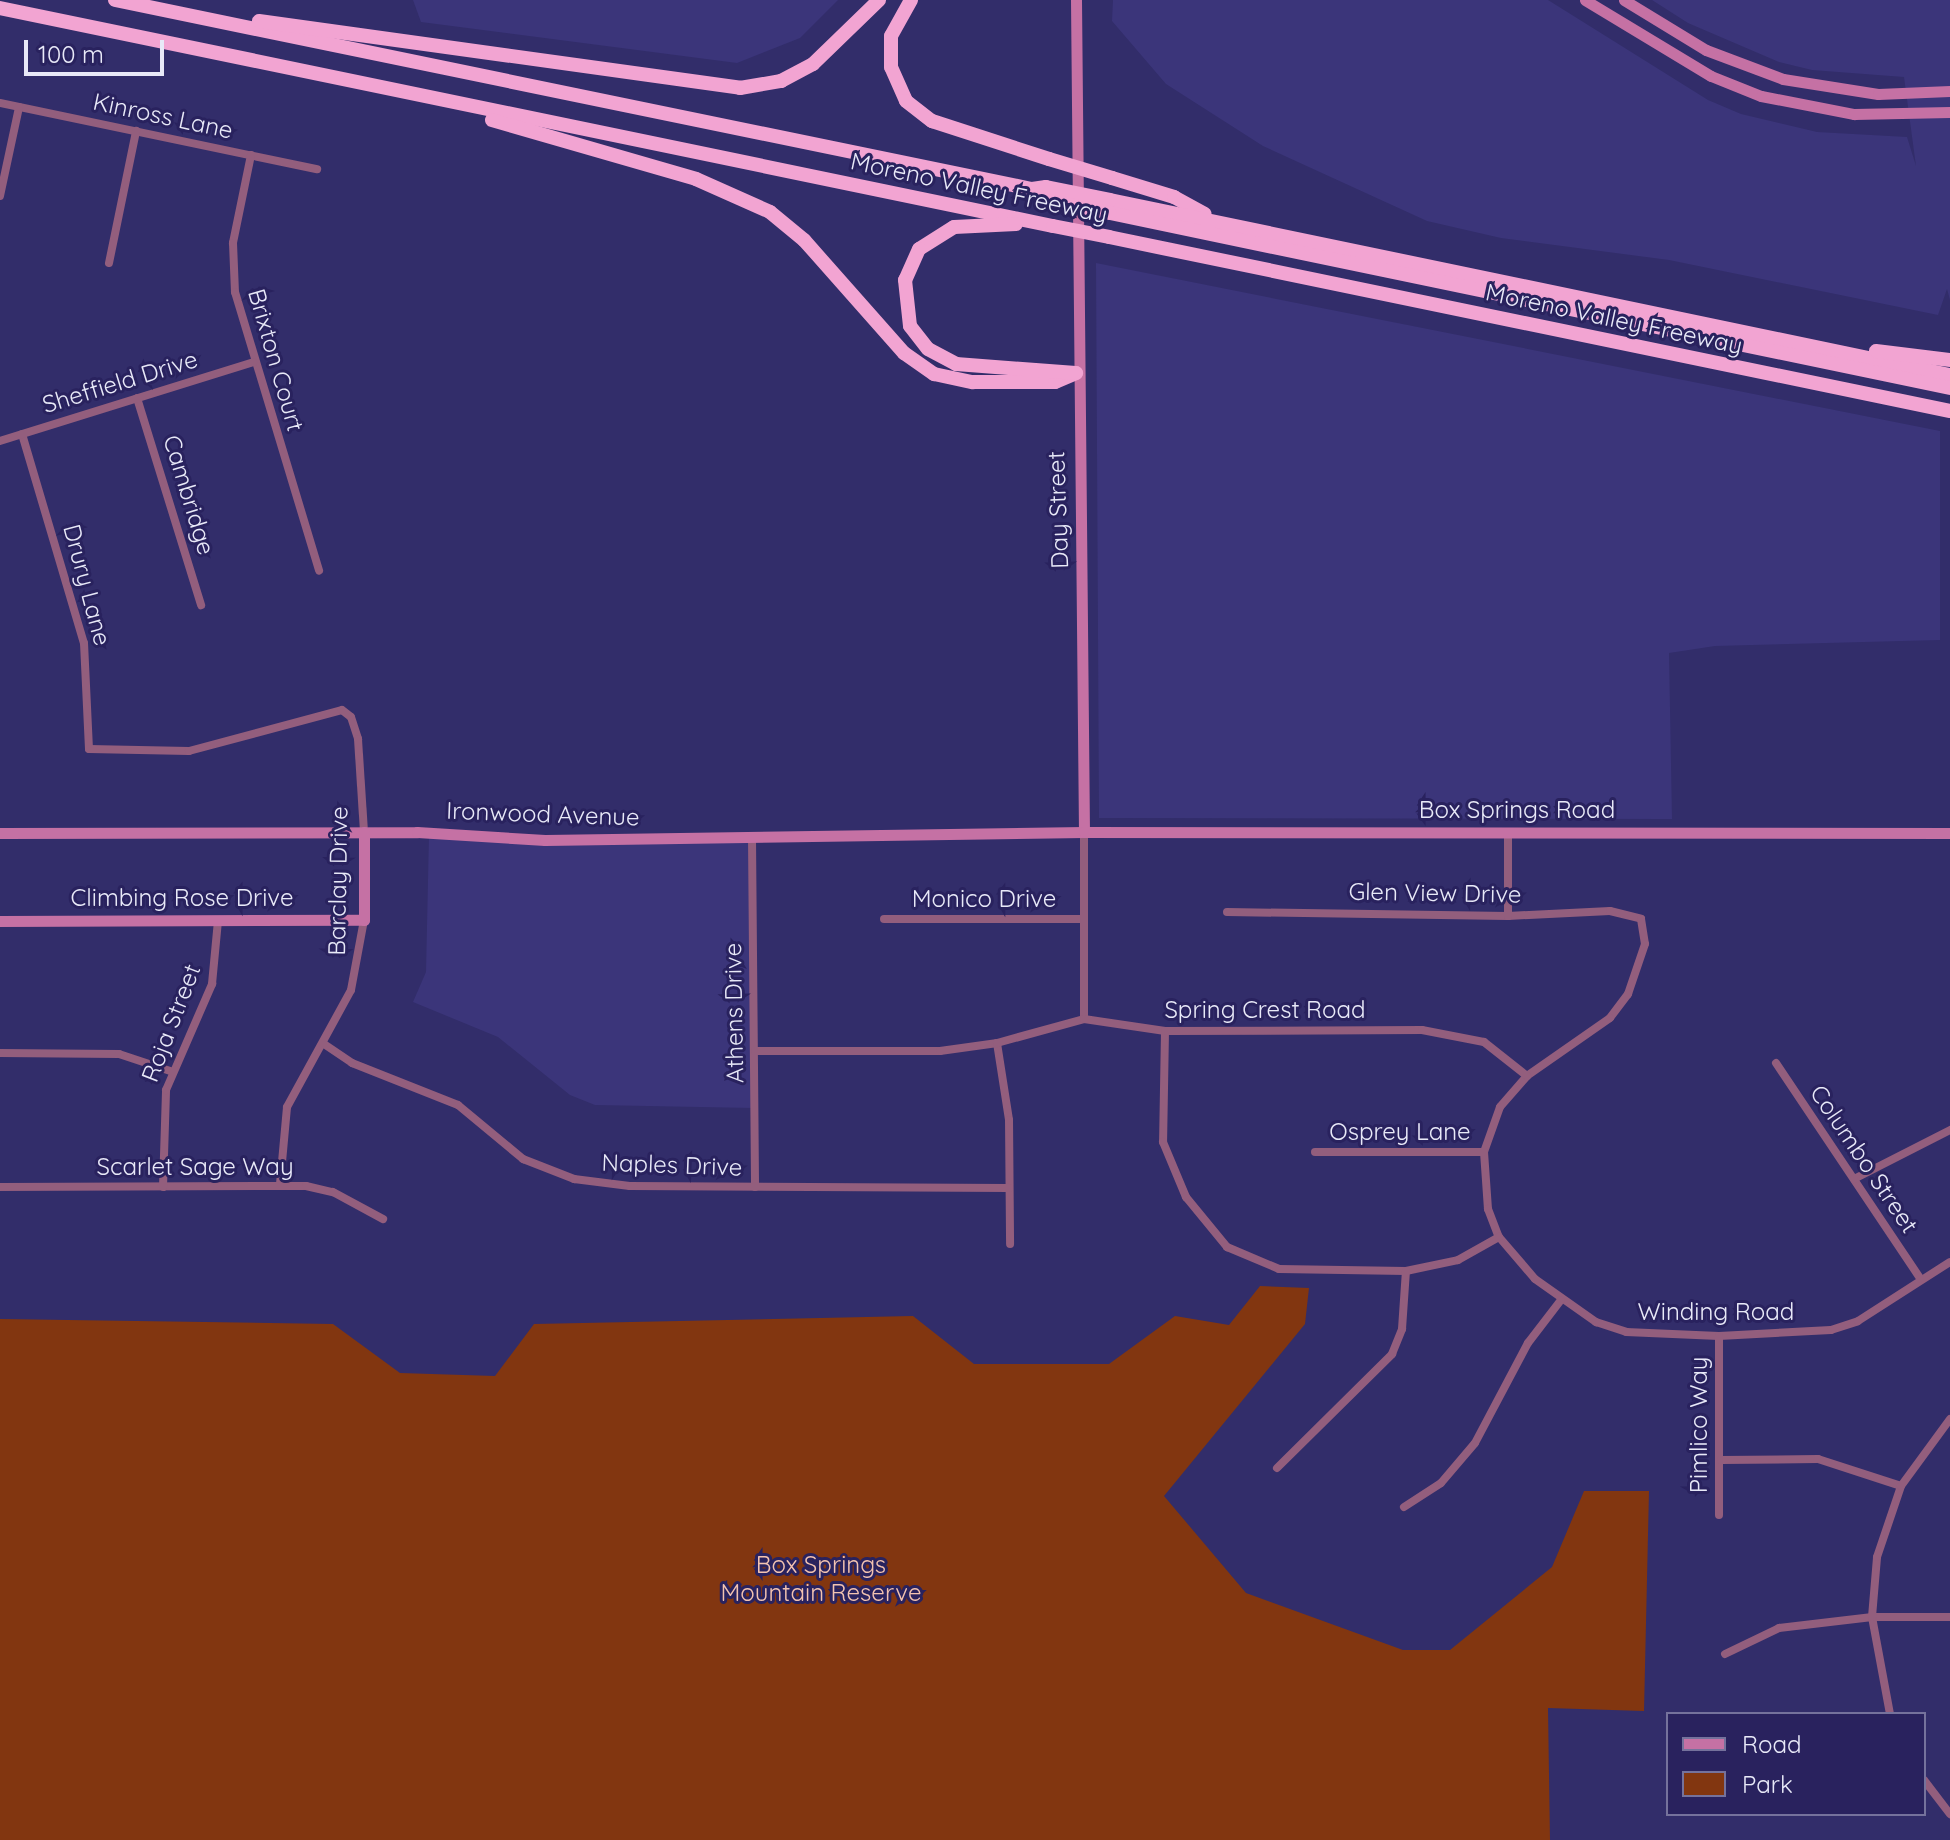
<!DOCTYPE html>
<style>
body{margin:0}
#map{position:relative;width:1950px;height:1840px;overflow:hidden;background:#322d6a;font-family:Quicksand,sans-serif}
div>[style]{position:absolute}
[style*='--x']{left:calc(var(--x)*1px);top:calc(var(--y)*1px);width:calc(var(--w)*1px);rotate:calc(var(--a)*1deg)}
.built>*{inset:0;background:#3b357a}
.green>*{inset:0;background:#823610}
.street>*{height:8px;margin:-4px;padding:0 4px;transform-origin:4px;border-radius:4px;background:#935e7d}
.secondary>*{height:11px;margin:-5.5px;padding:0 5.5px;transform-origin:5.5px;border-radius:5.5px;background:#c571a4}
.highway>*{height:14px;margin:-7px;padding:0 7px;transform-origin:7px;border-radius:7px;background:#f2a4d2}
.highway-bridge>*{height:14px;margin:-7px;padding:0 7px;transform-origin:7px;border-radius:7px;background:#f2a4d2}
span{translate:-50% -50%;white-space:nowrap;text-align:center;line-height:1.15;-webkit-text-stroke:6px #29225e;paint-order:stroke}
.street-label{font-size:24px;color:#e8e9f8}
.park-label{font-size:24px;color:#f3c3b0}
.legend{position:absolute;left:1666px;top:1712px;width:260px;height:104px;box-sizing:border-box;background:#29225e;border:2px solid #75729c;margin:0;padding:10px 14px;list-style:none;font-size:24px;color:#e8e9f8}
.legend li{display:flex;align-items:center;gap:16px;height:40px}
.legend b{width:40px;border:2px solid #75729c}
.scale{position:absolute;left:24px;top:40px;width:140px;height:36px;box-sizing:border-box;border:4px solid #e8e9f8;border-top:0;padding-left:10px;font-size:24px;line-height:28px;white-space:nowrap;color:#e8e9f8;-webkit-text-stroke:6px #29225e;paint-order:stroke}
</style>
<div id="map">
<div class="built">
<div style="clip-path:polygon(413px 0,838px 0,800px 38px,737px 63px,421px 22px)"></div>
<div style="clip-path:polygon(1113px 0,1548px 0,1708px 100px,1741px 114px,1817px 132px,1907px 137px,1916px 166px,1904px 77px,1812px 70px,1779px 62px,1688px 23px,1652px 0,1950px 0,1950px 300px,1947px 289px,1938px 315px,1669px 260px,1501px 238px,1427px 221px,1263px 146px,1166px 84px,1112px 21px)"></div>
<div style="clip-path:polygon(1096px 263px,1940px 431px,1940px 640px,1715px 646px,1669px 653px,1672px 819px,1099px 818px)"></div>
<div style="clip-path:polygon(429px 835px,750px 841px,753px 1108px,595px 1105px,570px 1095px,498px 1037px,413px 1002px,426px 972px)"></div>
</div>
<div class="green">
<div style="clip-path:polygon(1260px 1286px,1309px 1288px,1305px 1324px,1164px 1496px,1246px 1593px,1403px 1650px,1450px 1650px,1552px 1567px,1584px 1491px,1649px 1491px,1644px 1711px,1548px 1708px,1550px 1840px,0 1840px,0 1319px,333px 1324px,400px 1373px,495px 1376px,534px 1324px,913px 1316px,974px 1364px,1109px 1364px,1175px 1316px,1229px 1325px)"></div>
</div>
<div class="street">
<div style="--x:0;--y:103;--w:324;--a:11.8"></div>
<div style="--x:251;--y:155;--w:90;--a:101.6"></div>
<div style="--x:233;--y:243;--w:49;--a:87.7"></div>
<div style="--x:235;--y:292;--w:291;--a:73.2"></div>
<div style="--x:0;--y:196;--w:91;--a:-77.9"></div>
<div style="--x:109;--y:263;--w:135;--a:-78.4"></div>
<div style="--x:137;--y:398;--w:217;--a:72.8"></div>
<div style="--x:22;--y:434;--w:218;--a:73.5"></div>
<div style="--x:84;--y:643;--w:106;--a:87.3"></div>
<div style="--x:89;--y:749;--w:100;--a:1.1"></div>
<div style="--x:189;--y:751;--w:158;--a:-15"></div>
<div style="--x:342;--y:710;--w:11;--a:38"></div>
<div style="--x:351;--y:717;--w:23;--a:72"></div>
<div style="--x:358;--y:739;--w:93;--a:86.3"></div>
<div style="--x:0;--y:441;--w:265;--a:-17.3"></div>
<div style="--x:752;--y:838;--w:349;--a:89.5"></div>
<div style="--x:1227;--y:912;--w:281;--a:0.8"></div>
<div style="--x:1508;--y:916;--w:102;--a:-2.8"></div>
<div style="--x:1610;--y:911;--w:32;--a:14"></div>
<div style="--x:1641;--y:919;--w:25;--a:81"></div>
<div style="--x:1645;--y:944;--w:53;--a:108.8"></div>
<div style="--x:1628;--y:994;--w:30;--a:127"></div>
<div style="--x:1610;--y:1018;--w:101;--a:145.1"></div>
<div style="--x:1527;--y:1076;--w:41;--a:131.1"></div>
<div style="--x:1500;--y:1107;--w:48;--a:109.6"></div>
<div style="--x:1484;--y:1152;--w:57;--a:86"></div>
<div style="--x:1488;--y:1209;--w:30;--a:69"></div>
<div style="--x:1499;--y:1237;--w:55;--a:49.4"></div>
<div style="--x:1535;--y:1279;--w:75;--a:35.2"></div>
<div style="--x:1596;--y:1322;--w:32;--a:18"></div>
<div style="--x:1626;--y:1332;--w:93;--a:2.5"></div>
<div style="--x:1719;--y:1336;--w:112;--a:-3.1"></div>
<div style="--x:1831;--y:1330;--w:28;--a:-18"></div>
<div style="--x:1858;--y:1321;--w:109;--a:-32.7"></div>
<div style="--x:1508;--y:916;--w:84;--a:-90"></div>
<div style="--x:884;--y:919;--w:199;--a:0"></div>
<div style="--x:1084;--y:1019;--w:187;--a:-90"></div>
<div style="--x:1165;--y:1031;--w:111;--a:91"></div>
<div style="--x:1163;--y:1142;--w:60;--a:67.3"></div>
<div style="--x:1186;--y:1197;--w:65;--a:50.6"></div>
<div style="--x:1227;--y:1247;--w:56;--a:22.9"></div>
<div style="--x:1279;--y:1269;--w:127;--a:0.9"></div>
<div style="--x:1406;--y:1271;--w:53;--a:-11.9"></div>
<div style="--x:1458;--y:1260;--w:47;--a:-29.3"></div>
<div style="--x:997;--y:1043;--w:78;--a:81.1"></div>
<div style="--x:1009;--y:1120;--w:124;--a:89.5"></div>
<div style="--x:324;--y:1044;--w:34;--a:34"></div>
<div style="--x:352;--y:1063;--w:114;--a:21.6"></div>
<div style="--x:458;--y:1105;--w:85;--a:39.7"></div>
<div style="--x:523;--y:1159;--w:55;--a:21.4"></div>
<div style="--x:574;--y:1179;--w:56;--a:7.1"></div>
<div style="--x:630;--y:1186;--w:379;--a:0.3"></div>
<div style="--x:755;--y:1051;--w:185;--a:0"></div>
<div style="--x:940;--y:1051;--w:58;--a:-8"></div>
<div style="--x:997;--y:1043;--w:90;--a:-15.4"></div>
<div style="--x:1084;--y:1019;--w:82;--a:8.4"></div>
<div style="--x:1165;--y:1031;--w:257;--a:-0.2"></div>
<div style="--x:1422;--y:1030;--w:63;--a:11"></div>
<div style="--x:1484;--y:1042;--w:55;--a:38.3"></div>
<div style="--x:0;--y:1053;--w:119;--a:0.5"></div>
<div style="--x:119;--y:1054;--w:54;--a:18.4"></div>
<div style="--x:1776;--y:1063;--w:259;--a:56.2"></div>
<div style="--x:1315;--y:1152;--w:169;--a:0"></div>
<div style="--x:1854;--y:1179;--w:108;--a:-27"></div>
<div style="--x:280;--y:1184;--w:77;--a:-84.8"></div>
<div style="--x:287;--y:1107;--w:133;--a:-61.3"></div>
<div style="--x:351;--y:990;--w:71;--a:-79.5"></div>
<div style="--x:0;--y:1187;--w:306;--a:-0.2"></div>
<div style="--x:306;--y:1186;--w:28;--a:13"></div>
<div style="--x:333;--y:1192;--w:57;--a:28.4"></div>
<div style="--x:163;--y:1187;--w:97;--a:-88.2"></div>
<div style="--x:166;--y:1090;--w:116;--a:-66.5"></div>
<div style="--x:212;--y:984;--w:64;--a:-84.6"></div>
<div style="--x:1719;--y:1336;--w:179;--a:90"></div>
<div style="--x:1721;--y:1460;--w:97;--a:-0.6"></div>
<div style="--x:1818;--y:1459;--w:87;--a:18"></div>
<div style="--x:1277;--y:1468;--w:162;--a:-44.7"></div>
<div style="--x:1392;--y:1354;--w:27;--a:-68"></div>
<div style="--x:1402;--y:1329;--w:58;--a:-86.1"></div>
<div style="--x:1404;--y:1507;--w:44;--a:-33"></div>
<div style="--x:1441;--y:1483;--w:52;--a:-49.6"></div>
<div style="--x:1475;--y:1443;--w:113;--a:-62.1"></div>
<div style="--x:1528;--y:1343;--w:54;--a:-52.5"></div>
<div style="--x:1725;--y:1654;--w:60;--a:-25.7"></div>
<div style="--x:1779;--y:1628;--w:94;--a:-6.7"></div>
<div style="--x:1872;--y:1617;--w:78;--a:0"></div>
<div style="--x:1890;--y:1714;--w:99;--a:-100.5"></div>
<div style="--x:1872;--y:1617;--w:60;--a:-85.2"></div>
<div style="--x:1877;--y:1557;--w:75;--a:-71.3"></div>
<div style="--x:1901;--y:1486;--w:83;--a:-53.8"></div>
<div style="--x:1924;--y:1780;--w:43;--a:52.6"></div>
</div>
<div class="secondary">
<div style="--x:1076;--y:0;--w:832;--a:89.45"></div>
<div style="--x:1585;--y:0;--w:147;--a:31.1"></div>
<div style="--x:1711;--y:76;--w:54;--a:21.8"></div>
<div style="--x:1761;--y:96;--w:95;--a:11"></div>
<div style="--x:1854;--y:114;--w:96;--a:-1.2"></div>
<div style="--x:1624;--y:0;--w:96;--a:31.4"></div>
<div style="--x:1706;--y:50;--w:82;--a:20.6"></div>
<div style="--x:1783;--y:79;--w:96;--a:9"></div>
<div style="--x:1878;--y:94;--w:72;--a:-2.4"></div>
<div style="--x:0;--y:833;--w:417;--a:-0.1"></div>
<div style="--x:417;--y:832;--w:128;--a:3.6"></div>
<div style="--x:545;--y:840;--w:539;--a:-0.85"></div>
<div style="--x:1084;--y:832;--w:866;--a:0.07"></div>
<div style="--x:0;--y:921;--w:364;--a:-0.2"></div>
<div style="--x:364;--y:920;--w:88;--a:-90"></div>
</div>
<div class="highway">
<div style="--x:115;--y:0;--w:936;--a:11.65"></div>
<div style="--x:1032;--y:189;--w:14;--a:-8"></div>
<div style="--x:911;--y:0;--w:41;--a:119.1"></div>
<div style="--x:891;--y:36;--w:31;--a:90"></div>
<div style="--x:891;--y:67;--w:37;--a:66"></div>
<div style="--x:906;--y:101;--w:33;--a:38"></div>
<div style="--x:932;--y:121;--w:123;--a:18"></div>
<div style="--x:0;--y:8;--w:1075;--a:11.7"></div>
<div style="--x:259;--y:21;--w:486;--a:7.9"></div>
<div style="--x:740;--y:88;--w:42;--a:-9.7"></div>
<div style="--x:781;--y:81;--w:36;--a:-28"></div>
<div style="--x:813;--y:64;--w:92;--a:-44.1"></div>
<div style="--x:492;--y:120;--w:212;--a:16.1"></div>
<div style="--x:696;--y:179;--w:81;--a:24"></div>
<div style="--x:770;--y:212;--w:44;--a:39.5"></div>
<div style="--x:804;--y:240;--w:151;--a:48.5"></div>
<div style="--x:904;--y:353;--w:37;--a:35"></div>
<div style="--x:934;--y:374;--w:40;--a:12"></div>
<div style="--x:973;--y:382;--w:82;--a:0"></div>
<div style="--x:1055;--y:382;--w:23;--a:-23"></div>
<div style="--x:1112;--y:178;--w:65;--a:17"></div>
<div style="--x:1174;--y:197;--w:35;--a:29"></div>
<div style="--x:1110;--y:200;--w:858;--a:11.77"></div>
<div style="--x:1110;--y:213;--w:858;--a:11.77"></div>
<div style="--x:1016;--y:224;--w:62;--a:177.2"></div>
<div style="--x:954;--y:227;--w:41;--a:147.8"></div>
<div style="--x:919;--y:249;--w:34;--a:114"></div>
<div style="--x:905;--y:280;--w:46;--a:83.8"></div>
<div style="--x:910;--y:326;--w:29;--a:52"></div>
<div style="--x:928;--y:349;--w:32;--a:28"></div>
<div style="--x:956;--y:364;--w:120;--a:4.3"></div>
<div style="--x:1109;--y:237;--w:859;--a:11.69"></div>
<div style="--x:1876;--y:351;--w:75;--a:6.9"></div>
</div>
<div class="highway-bridge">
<div style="--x:1049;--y:159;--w:66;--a:16.8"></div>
<div style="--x:1046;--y:187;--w:65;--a:11.5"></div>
<div style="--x:1046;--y:200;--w:65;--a:11.5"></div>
<div style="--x:1053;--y:226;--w:57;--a:11.1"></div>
</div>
<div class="street-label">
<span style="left:163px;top:116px;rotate:12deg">Kinross Lane</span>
<span style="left:979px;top:188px;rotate:12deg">Moreno Valley Freeway</span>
<span style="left:1614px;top:319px;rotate:12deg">Moreno Valley Freeway</span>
<span style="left:276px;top:360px;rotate:74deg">Brixton Court</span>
<span style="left:120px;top:382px;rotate:-17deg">Sheffield Drive</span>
<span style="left:189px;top:495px;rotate:73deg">Cambridge</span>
<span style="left:1058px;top:510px;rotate:-92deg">Day Street</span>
<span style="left:87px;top:585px;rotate:75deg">Drury Lane</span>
<span style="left:1517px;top:810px">Box Springs Road</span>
<span style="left:543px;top:814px;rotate:2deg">Ironwood Avenue</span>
<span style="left:338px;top:881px;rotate:-89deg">Barclay Drive</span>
<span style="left:1435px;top:893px;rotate:1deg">Glen View Drive</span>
<span style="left:182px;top:898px">Climbing Rose Drive</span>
<span style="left:984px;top:899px">Monico Drive</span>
<span style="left:1265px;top:1010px">Spring Crest Road</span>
<span style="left:734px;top:1013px;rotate:-91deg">Athens Drive</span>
<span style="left:171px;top:1023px;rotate:-69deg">Roja Street</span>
<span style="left:1400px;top:1132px">Osprey Lane</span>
<span style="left:1864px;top:1159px;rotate:56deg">Columbo Street</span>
<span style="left:672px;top:1165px;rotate:2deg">Naples Drive</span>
<span style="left:195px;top:1167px">Scarlet Sage Way</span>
<span style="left:1716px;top:1312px">Winding Road</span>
<span style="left:1699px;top:1425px;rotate:-90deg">Pimlico Way</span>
</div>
<div class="park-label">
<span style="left:821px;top:1579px">Box Springs<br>Mountain Reserve</span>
</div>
<ul class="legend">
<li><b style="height:10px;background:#c571a4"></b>Road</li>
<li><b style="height:22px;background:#823610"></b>Park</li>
</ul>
<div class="scale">100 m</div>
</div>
